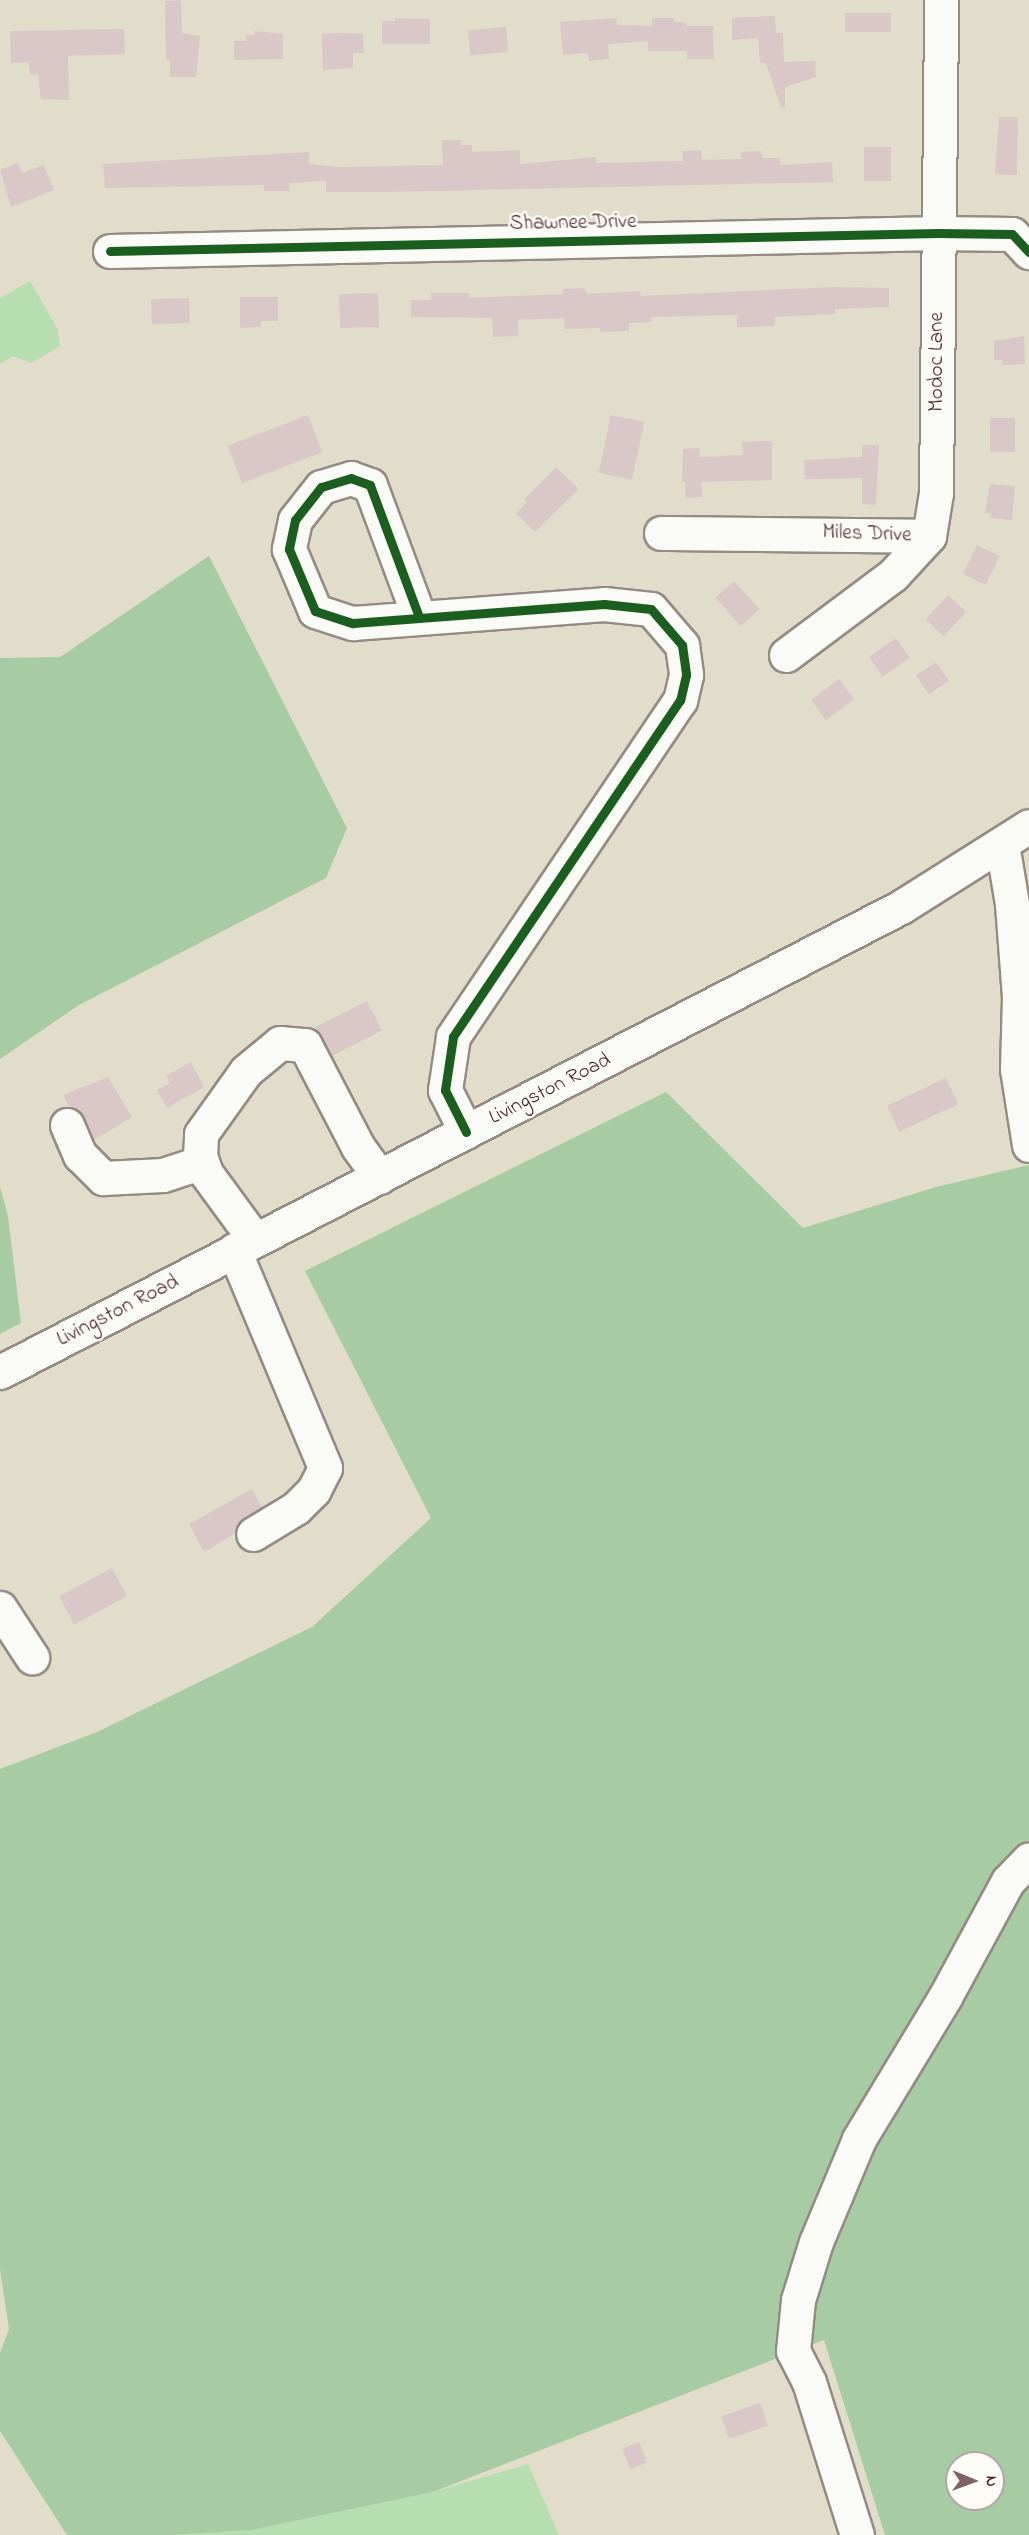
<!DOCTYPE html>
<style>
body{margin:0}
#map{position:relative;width:1029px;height:2535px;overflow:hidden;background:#e1ddca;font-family:"Indie Flower",sans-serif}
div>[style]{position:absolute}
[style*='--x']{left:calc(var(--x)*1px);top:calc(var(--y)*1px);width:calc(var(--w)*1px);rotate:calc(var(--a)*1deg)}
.green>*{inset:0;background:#b7deb0}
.forest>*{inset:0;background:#a7cca3}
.building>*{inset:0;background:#d9c8c7;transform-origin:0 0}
.roads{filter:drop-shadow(2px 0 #958b84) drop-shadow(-2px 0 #958b84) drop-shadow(0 2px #958b84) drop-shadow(0 -2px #958b84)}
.minor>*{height:33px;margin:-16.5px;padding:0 16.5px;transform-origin:16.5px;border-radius:16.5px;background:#fafaf7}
.major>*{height:33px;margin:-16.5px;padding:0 16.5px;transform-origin:16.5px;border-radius:16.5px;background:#fafaf7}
.cycleway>*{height:9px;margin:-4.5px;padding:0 4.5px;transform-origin:4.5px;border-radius:4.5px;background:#1b5e20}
span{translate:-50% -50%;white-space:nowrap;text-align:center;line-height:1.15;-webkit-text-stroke:5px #fdfcf7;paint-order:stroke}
.street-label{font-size:21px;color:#4a1f2b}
.north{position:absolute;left:945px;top:2451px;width:60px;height:60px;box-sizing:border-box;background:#fdfcf7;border:2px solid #b5a4a5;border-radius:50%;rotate:91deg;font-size:16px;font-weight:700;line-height:24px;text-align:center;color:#4a1f2b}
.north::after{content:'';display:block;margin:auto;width:21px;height:27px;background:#7f6263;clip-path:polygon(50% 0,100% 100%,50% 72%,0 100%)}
</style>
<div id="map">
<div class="green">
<div style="clip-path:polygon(30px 281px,57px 328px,60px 346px,31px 363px,13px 356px,0 364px,0 298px)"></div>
<div style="clip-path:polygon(528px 2464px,559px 2535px,171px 2535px,252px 2530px,433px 2492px)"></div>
</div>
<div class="forest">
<div style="clip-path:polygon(209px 556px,347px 828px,326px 878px,79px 1005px,0 1059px,0 658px,60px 657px)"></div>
<div style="clip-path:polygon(evenodd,666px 1092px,803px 1228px,936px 1187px,1029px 1165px,1029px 2535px,885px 2535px,824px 2340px,433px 2492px,252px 2530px,171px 2535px,67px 2535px,0 2431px,0 2353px,9px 2329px,0 2269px,0 1769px,97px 1732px,312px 1627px,431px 1518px,305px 1271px,666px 1092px,957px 2463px,993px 2463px,993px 2499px,957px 2499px,957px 2463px)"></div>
<div style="clip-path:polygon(0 1187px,8px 1216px,21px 1323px,0 1334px)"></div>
</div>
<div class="building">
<div style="clip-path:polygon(181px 0,182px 33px,200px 36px,196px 77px,170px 77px,170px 60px,166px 60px,165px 1px)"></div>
<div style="left:845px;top:13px;width:46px;height:19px"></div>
<div style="clip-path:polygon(775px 16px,776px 33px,783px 33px,784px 62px,815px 61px,816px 77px,785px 87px,785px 107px,781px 108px,766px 63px,760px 63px,758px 38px,732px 40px,732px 18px)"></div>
<div style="clip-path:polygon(395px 18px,430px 19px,430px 44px,382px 44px,382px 21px,395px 21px)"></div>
<div style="clip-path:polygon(616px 18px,617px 25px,652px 26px,652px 18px,674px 18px,674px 22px,685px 22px,687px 26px,713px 26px,714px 59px,687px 59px,687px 51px,648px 51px,648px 41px,608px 44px,609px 59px,589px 61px,588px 53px,563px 55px,560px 22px)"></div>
<div style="left:506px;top:27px;width:25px;height:38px;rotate:85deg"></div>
<div style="clip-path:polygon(124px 29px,125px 54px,68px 56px,69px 100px,41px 99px,38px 74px,30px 75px,29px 62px,11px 63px,10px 31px)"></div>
<div style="clip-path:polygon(254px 31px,283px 34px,283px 59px,234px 60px,234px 41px,246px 41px,246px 35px,254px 35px)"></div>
<div style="clip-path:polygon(338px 33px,363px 34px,364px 53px,353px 53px,353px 68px,323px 70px,322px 34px)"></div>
<div style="clip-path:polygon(999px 117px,1018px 117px,1017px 175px,995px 174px)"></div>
<div style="clip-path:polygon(442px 140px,461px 140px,461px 145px,472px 145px,472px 152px,520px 150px,520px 164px,596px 157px,597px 163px,683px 161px,682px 151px,701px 150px,702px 160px,741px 159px,741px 152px,761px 151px,762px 158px,780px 158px,780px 165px,832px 162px,833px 182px,387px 192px,326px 192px,326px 181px,289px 183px,290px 191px,264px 191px,264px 185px,105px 188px,103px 164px,309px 152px,309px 164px,341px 167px,443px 165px)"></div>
<div style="left:864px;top:147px;width:27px;height:34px"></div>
<div style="clip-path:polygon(18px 163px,22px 173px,44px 165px,54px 190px,11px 207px,0 170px)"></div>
<div style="clip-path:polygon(833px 287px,889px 288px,889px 307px,835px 309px,835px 314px,775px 317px,775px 326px,737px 327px,737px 315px,651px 317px,651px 322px,629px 323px,629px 331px,600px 332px,600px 328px,565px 329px,564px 318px,518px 320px,519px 336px,493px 337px,492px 318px,411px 317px,411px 300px,431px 300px,431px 293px,469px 293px,469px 298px,563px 294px,563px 289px,584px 288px,587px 294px,640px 291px,641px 296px)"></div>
<div style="left:378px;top:293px;width:34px;height:39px;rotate:88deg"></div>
<div style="clip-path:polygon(240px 297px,278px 297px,278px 321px,261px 321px,261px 327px,240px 328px)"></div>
<div style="left:189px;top:298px;width:25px;height:38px;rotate:88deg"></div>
<div style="clip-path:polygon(1024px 336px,1025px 364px,1003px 365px,1002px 360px,994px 360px,994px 341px)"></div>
<div style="left:308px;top:415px;width:40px;height:86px;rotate:69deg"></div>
<div style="left:611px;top:415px;width:34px;height:59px;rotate:12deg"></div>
<div style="left:990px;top:418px;width:25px;height:34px"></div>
<div style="clip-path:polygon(772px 441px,772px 480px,701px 482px,702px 497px,686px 498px,685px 482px,682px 482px,683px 449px,699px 448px,700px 457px,743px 455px,742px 442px)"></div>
<div style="clip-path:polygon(862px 445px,879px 445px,876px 505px,862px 504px,862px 478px,805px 479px,804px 460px,862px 457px)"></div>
<div style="clip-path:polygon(556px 467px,579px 489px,535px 532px,516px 513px,527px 502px,524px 499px)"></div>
<div style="clip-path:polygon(990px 484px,1015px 486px,1012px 520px,990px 518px,992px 514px,985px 513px)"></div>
<div style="left:977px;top:545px;width:25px;height:32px;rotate:26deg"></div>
<div style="left:734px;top:581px;width:38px;height:25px;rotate:48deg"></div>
<div style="left:948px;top:595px;width:25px;height:33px;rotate:43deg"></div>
<div style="left:896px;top:638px;width:24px;height:33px;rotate:55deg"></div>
<div style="left:936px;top:662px;width:23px;height:24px;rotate:56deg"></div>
<div style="left:839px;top:679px;width:25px;height:35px;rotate:53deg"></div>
<div style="left:367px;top:1001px;width:33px;height:58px;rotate:63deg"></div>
<div style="clip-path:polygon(191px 1062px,204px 1087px,167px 1108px,157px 1090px,170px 1083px,166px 1076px)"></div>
<div style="clip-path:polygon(108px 1077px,132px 1117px,94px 1140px,84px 1117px,69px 1106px,63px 1095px)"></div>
<div style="left:946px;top:1078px;width:29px;height:65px;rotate:65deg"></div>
<div style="clip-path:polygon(252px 1489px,262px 1507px,243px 1518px,234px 1534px,204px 1552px,189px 1524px)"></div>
<div style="left:112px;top:1568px;width:32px;height:60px;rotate:62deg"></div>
<div style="left:760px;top:2403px;width:24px;height:41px;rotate:71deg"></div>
<div style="left:639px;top:2442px;width:22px;height:18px;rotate:68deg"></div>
</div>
<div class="roads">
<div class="minor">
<div style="--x:110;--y:251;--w:828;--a:-1.25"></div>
<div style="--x:938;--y:233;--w:74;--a:0.8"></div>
<div style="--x:1012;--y:234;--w:25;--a:47"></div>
<div style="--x:661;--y:533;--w:268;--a:0.6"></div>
<div style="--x:419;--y:617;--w:141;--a:-110.4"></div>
<div style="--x:370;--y:485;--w:20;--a:-160"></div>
<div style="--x:351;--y:478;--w:31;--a:163"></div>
<div style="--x:321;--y:487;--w:42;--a:128.2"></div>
<div style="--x:295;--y:520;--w:30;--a:102"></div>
<div style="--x:289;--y:549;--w:67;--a:67.2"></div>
<div style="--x:315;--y:611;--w:40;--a:18"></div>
<div style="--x:353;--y:623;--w:252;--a:-4.3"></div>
<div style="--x:604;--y:604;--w:47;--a:6.1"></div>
<div style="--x:651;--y:609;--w:48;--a:49.3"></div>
<div style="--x:682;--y:645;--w:30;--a:82"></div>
<div style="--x:686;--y:675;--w:26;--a:103"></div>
<div style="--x:680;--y:700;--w:406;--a:124"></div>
<div style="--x:453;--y:1037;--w:54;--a:98.6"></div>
<div style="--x:445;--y:1090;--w:47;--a:63.4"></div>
<div style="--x:786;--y:655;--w:134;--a:-36.8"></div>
<div style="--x:893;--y:575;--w:53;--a:-47.3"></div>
<div style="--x:929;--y:536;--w:44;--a:-80.8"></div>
<div style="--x:936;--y:493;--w:493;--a:-89.4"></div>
<div style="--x:1002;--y:844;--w:61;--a:80.5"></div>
<div style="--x:1012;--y:904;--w:93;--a:85.7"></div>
<div style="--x:1019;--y:997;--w:72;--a:91.6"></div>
<div style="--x:1017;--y:1069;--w:77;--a:81"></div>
<div style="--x:67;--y:1125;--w:33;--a:67"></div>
<div style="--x:80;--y:1155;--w:33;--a:45"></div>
<div style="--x:103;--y:1178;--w:60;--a:-2.9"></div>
<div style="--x:163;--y:1175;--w:41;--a:-18.4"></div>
<div style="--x:255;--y:1240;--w:83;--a:-126.2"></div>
<div style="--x:206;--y:1173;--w:18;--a:-109"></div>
<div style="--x:200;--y:1156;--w:22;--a:-87"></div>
<div style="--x:201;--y:1134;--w:77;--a:-54.5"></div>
<div style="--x:246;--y:1071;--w:44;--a:-39.5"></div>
<div style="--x:280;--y:1043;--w:25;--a:5"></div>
<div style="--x:305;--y:1045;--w:115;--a:62.5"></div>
<div style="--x:358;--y:1147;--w:37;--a:54"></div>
<div style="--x:234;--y:1250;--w:236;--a:67.3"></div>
<div style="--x:325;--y:1468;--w:25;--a:117"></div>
<div style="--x:314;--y:1490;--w:25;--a:135"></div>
<div style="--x:296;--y:1508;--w:50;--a:148.8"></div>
<div style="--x:0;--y:1608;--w:59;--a:56.9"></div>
<div style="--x:857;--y:2535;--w:160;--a:-107.4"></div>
<div style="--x:809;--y:2382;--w:35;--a:-117"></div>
<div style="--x:793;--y:2351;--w:51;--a:-84.4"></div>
<div style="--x:798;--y:2300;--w:61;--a:-72.8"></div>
<div style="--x:816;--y:2242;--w:112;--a:-67.3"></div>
<div style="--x:859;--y:2139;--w:166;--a:-58.8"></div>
<div style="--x:945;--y:1997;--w:132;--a:-61.5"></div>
<div style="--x:1008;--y:1881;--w:30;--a:-46"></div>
</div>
<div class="major">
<div style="--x:0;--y:1372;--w:1014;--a:-27.3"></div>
<div style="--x:901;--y:907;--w:151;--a:-32.3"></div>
</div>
</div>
<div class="cycleway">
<div style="--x:110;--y:251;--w:828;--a:-1.25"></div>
<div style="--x:938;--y:233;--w:74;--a:0.8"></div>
<div style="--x:1012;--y:234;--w:25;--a:47"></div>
<div style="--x:419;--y:617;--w:141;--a:-110.4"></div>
<div style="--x:370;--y:485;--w:20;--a:-160"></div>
<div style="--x:351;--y:478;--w:31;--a:163"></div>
<div style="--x:321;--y:487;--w:42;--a:128.2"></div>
<div style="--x:295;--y:520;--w:30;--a:102"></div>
<div style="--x:289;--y:549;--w:67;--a:67.2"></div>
<div style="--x:315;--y:611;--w:40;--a:18"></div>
<div style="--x:353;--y:623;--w:252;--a:-4.3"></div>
<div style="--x:604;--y:604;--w:47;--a:6.1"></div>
<div style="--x:651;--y:609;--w:48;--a:49.3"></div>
<div style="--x:682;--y:645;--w:30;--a:82"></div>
<div style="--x:686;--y:675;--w:26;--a:103"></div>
<div style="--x:680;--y:700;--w:406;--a:124"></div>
<div style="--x:453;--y:1037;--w:54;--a:98.6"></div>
<div style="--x:445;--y:1090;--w:47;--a:63.4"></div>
</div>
<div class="street-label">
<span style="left:573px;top:223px;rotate:-1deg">Shawnee Drive</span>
<span style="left:937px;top:362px;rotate:-90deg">Modoc Lane</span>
<span style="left:867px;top:534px;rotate:2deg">Miles Drive</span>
<span style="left:550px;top:1089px;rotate:-27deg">Livingston Road</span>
<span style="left:118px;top:1311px;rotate:-27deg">Livingston Road</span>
</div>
<div class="north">N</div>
</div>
